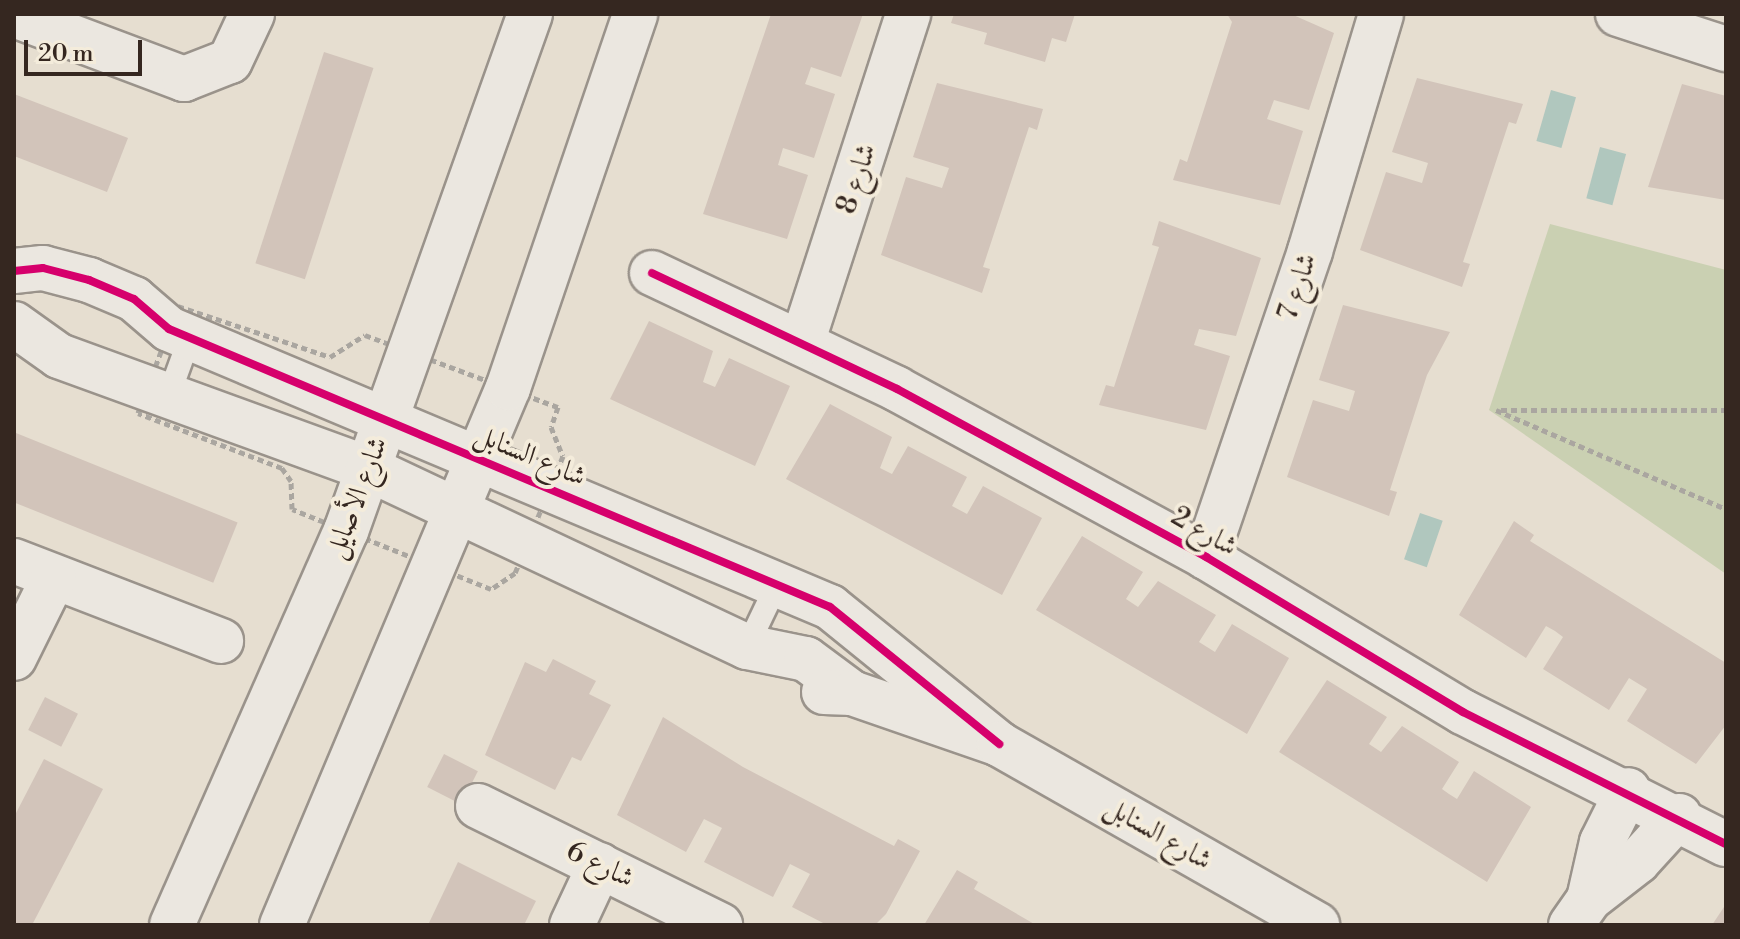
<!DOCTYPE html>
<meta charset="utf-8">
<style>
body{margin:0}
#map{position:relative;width:1740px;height:939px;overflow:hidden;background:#e6ded0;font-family:"Libre Bodoni",Amiri,serif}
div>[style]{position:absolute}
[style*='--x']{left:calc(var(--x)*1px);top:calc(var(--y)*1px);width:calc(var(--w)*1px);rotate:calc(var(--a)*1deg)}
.green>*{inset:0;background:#cad0b2}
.water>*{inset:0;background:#b0c7be;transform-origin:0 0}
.building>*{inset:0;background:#d2c4ba;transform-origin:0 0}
.path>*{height:5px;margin-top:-2.5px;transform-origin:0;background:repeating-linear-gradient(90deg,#aaa6a0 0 6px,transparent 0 10px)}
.roads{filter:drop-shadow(2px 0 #9a938b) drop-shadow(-2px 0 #9a938b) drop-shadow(0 2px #9a938b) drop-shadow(0 -2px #9a938b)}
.lane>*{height:22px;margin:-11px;padding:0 11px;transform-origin:11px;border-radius:11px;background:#ebe7e0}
.street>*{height:44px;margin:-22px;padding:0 22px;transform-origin:22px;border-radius:22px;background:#ebe7e0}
.secondary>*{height:44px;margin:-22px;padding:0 22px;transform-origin:22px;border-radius:22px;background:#ebe7e0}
.cycleway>*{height:8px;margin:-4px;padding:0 4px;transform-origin:4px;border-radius:4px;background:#d6006c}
span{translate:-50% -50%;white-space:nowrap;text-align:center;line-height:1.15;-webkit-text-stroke:8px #f4ecdb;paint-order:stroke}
.street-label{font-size:28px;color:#352720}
.frame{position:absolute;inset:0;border:16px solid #352720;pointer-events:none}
.scale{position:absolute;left:24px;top:40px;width:118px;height:36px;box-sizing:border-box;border:4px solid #352720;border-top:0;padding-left:10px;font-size:24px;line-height:28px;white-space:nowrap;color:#352720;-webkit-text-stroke:6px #f4ecdb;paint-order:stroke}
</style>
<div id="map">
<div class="green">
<div style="clip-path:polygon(1550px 224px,1726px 270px,1726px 574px,1489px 410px)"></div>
</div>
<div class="water">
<div style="left:1551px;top:90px;width:26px;height:53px;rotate:16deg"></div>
<div style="left:1600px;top:147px;width:27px;height:53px;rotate:15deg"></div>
<div style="left:1420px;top:513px;width:24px;height:49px;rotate:19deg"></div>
</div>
<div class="building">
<div style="clip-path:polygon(771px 14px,863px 14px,841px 77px,811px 67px,808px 76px,805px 84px,835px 94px,814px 158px,783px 148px,778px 165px,808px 175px,787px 239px,703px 214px)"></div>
<div style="clip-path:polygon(954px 14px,1075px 14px,1066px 42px,1052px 38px,1045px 62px,984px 44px,987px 33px,951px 23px)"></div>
<div style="clip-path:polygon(1227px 14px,1291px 14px,1334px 33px,1309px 110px,1274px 100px,1267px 119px,1303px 131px,1280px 205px,1173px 180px,1180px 159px,1187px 162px,1232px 22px)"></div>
<div style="left:324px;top:52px;width:52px;height:222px;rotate:18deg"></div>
<div style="clip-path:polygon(1417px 78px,1523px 104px,1516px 124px,1509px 122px,1463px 262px,1470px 264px,1462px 287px,1360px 250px,1386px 172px,1422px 183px,1428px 163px,1392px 152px)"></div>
<div style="clip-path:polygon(937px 83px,1043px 109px,1037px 130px,1029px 127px,983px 267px,990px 269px,982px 293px,881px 255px,906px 177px,942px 188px,949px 168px,913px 157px)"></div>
<div style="clip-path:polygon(1682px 84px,1726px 96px,1726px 200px,1648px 187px)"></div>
<div style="clip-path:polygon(14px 94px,128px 138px,107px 192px,14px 156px)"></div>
<div style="clip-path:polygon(1159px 221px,1261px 258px,1236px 336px,1199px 329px,1194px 345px,1230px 356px,1206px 430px,1099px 405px,1106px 385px,1114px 387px,1159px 247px,1152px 245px)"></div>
<div style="clip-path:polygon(1343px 305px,1450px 332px,1427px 375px,1390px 490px,1397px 492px,1389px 516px,1287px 477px,1313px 400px,1349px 411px,1355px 391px,1319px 380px)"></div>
<div style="clip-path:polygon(649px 321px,713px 351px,703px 382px,715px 387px,729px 358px,790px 386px,755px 466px,610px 399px)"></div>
<div style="clip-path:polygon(830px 404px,892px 437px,880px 468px,892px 474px,908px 446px,967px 477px,952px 506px,967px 514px,983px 486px,1042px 518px,1002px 595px,786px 479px)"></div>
<div style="left:16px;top:433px;width:239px;height:65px;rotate:22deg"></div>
<div style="clip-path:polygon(1514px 521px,1534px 535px,1530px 541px,1726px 663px,1726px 725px,1696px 764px,1627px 721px,1647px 689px,1629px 678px,1609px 710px,1543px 669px,1563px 637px,1555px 631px,1546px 626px,1526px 658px,1459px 615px)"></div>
<div style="clip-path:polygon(1082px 536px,1143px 572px,1126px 599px,1138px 607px,1158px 581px,1216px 615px,1199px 642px,1215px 652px,1232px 624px,1289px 658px,1247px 734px,1036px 610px)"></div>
<div style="clip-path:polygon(553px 659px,596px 681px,589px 694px,611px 705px,581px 761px,572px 757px,555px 790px,485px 755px,525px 662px,546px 672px)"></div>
<div style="clip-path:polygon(1327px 680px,1387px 717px,1369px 744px,1381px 752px,1402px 726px,1459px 762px,1442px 789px,1449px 794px,1457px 799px,1474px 771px,1531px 807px,1487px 882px,1279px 752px)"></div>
<div style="left:45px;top:697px;width:37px;height:37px;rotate:27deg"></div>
<div style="clip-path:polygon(663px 717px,743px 767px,894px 846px,898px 839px,920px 851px,886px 914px,875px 925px,827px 925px,792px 907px,810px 874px,790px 864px,773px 897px,704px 862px,722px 828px,704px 819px,686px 852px,617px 815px)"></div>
<div style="left:444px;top:754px;width:38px;height:37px;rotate:27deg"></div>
<div style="clip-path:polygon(44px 759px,103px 789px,32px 925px,14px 925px,14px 817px)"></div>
<div style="clip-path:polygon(458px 862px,536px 901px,524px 925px,428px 925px)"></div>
<div style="clip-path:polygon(957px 870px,978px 882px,974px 889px,1036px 925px,924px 925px)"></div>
<div style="clip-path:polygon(1726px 904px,1726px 925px,1712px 925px)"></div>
</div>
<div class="path">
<div style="--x:178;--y:306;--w:160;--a:18.5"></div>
<div style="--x:330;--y:357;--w:41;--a:-32.2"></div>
<div style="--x:365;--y:335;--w:206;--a:20.5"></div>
<div style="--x:558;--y:407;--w:21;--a:109"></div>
<div style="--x:551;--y:427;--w:31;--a:68"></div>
<div style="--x:563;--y:456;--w:126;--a:112.3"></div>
<div style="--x:515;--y:573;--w:29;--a:146"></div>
<div style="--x:491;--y:589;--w:214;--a:-158.1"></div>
<div style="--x:292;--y:509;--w:28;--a:-92"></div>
<div style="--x:291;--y:481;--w:16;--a:-125"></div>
<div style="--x:282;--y:468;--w:154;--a:-159.1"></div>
<div style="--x:138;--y:413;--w:114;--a:-69.5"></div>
<div style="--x:1496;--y:410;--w:250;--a:23.3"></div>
<div style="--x:1501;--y:410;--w:225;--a:0"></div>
</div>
<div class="roads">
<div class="lane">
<div style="--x:169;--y:395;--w:62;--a:-70.1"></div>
<div style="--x:747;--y:647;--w:70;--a:-64.5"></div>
</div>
<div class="street">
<div style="--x:1618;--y:14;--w:114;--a:18"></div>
<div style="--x:14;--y:15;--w:182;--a:20.6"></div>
<div style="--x:184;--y:79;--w:49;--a:-21.4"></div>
<div style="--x:230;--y:61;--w:52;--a:-64.9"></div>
<div style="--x:14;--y:271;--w:29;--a:-6"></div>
<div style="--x:43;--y:268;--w:48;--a:14.6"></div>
<div style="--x:89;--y:280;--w:49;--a:22.9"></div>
<div style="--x:134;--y:299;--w:46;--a:40.6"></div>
<div style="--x:169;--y:329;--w:717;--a:22.81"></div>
<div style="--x:830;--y:607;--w:218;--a:39"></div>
<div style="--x:652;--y:273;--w:271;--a:25.3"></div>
<div style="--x:897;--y:389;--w:352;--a:28.5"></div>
<div style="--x:1206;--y:557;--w:300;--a:31.1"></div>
<div style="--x:1463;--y:712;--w:294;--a:26.7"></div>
<div style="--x:14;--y:324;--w:55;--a:35.4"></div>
<div style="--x:59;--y:356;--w:330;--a:20"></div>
<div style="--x:369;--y:469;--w:418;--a:25.2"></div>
<div style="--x:747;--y:647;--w:60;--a:11.5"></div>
<div style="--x:806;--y:659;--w:57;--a:36.5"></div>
<div style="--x:802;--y:343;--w:346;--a:-72.1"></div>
<div style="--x:1206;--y:557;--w:323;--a:-71.2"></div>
<div style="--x:1310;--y:251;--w:247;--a:-73.3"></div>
<div style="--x:14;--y:561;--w:222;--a:21.1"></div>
<div style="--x:14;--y:658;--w:90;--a:-63.7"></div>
<div style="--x:824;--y:692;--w:28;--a:2"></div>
<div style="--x:852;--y:693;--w:156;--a:19.1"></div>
<div style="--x:999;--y:744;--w:366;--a:29.6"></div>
<div style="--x:478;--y:806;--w:270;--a:26.2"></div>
<div style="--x:1589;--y:899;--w:58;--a:-77.2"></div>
<div style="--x:1602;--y:842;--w:58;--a:-63.4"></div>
<div style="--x:572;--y:925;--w:66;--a:-65"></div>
<div style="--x:1571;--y:925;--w:32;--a:-55"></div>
<div style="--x:1589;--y:899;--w:62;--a:-37.8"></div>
<div style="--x:1638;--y:861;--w:61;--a:-47.7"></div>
</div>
<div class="secondary">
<div style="--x:172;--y:925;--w:431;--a:-66.2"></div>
<div style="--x:346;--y:531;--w:549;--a:-70.41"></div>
<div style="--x:282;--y:925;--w:583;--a:-67.18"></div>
<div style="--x:508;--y:388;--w:395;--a:-71.2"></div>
</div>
</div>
<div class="cycleway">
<div style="--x:14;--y:271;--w:29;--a:-6"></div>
<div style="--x:43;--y:268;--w:48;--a:14.6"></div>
<div style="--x:89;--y:280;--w:49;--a:22.9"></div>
<div style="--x:134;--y:299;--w:46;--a:40.6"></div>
<div style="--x:169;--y:329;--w:717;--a:22.81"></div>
<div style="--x:830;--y:607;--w:218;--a:39"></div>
<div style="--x:652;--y:273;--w:271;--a:25.3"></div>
<div style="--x:897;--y:389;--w:352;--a:28.5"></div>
<div style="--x:1206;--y:557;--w:300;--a:31.1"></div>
<div style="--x:1463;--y:712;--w:294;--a:26.7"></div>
</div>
<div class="street-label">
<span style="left:857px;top:179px;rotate:-72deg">شارع 8</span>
<span style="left:1298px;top:287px;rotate:-72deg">شارع 7</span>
<span style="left:530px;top:456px;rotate:23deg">شارع السنابل</span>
<span style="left:357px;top:498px;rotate:-69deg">شارع الأصايل</span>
<span style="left:1204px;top:532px;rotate:30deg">شارع 2</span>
<span style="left:1158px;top:834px;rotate:30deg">شارع السنابل</span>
<span style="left:600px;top:865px;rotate:26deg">شارع 6</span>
</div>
<div class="frame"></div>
<div class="scale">20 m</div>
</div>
